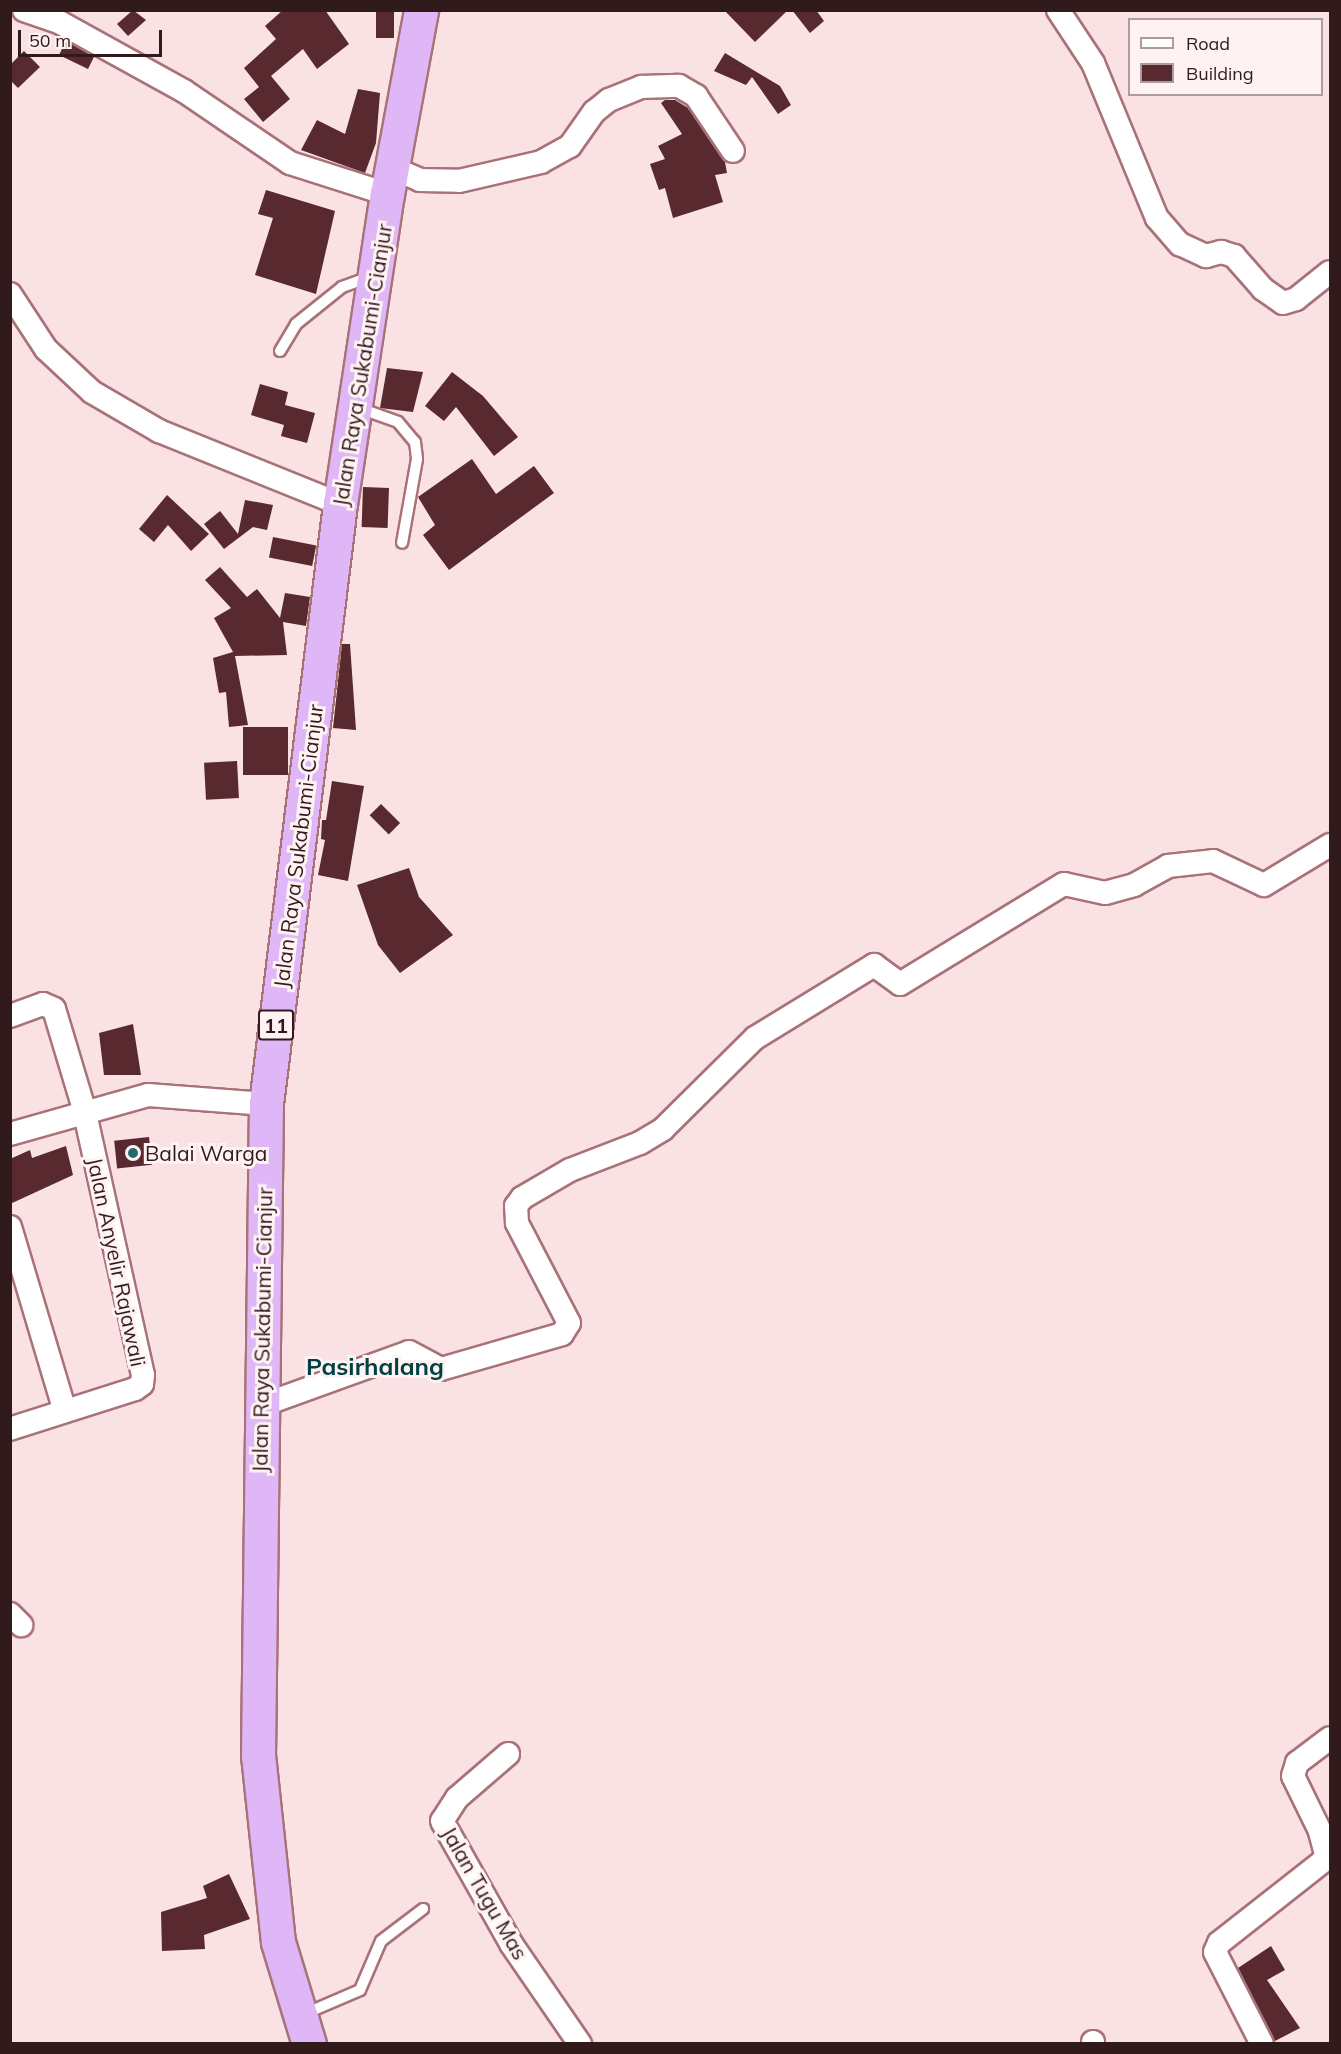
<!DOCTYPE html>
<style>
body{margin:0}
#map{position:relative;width:1341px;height:2054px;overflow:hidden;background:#fae1e3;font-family:Mulish,sans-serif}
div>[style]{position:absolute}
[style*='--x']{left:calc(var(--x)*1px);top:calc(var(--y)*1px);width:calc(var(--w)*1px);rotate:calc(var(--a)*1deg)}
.building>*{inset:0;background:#58292f;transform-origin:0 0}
.roads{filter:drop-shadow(2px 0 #a97278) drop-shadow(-2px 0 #a97278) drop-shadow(0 2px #a97278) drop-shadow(0 -2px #a97278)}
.service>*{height:10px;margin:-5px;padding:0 5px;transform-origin:5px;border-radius:5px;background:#fff}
.minor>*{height:22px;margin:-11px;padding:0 11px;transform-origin:11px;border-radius:11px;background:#fff}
.trunk>*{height:33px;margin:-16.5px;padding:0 16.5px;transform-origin:16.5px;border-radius:16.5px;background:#dfb6f6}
.dots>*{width:16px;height:16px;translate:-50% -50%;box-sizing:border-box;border:3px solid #fff2f3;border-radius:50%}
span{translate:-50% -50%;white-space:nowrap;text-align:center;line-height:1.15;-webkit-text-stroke:6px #fff2f3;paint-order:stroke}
.shield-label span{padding:2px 4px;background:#fff2f3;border:2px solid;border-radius:4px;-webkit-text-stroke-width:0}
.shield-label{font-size:20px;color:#301a1c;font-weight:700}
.street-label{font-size:21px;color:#301a1c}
.poi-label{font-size:21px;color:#301a1c}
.left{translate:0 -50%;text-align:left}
.quarter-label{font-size:24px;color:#004241;font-weight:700}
.frame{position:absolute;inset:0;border:12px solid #301a1c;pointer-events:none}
.legend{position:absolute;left:1128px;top:18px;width:195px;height:78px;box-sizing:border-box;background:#fff2f3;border:2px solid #ac9c9d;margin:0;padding:8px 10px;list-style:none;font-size:18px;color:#301a1c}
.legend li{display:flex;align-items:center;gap:12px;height:30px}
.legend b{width:30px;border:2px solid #ac9c9d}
.scale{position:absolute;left:18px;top:30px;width:144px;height:27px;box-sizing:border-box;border:3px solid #301a1c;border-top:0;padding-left:8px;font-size:18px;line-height:21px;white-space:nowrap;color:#301a1c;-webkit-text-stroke:4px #fff2f3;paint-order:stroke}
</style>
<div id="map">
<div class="building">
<div style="clip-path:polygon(133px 10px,146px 20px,128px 36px,117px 24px)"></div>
<div style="clip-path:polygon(283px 10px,325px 10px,349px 44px,317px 69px,303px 49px,271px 76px,290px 99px,263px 122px,244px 99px,259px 87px,244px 68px,276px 39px,265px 26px)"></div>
<div style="left:376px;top:10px;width:18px;height:28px"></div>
<div style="clip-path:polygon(724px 10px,788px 10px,755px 42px)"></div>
<div style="clip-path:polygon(792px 10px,816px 10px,824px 21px,810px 33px)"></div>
<div style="clip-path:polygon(66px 41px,94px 57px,88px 69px,59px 55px)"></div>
<div style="clip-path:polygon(24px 51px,40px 67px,18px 88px,10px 80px,10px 65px)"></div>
<div style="clip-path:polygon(725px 53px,780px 86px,791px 105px,778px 114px,752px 77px,746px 85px,714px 71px)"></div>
<div style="clip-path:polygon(358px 89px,380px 93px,376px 143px,365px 173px,301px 150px,317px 120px,345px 134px)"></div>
<div style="clip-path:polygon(665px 100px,675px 100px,688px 108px,725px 162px,727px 173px,715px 175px,723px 202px,673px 218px,665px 188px,659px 190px,650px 164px,665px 159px,658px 146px,682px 134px,661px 103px)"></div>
<div style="clip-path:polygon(266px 190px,335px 211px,316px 294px,255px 275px,273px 218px,258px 214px)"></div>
<div style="clip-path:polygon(387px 368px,423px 372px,413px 412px,380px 408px)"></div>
<div style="clip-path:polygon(452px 372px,483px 396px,518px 437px,494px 456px,456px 407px,444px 421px,425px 406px)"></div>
<div style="clip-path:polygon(260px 384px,288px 392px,285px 405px,315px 413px,307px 443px,281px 436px,284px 425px,251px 415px)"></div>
<div style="clip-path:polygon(472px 459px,496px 494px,534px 466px,554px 493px,449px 570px,423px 535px,435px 525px,418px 497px)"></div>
<div style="left:363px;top:487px;width:26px;height:40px;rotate:2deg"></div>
<div style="clip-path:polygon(167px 495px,209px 534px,191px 551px,168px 525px,154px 542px,139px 529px)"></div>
<div style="clip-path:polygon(245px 500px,273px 505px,267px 530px,253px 527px,224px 549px,204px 524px,220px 511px,238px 534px)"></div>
<div style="left:273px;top:537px;width:44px;height:21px;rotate:11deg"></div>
<div style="clip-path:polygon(220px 567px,247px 597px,257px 589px,280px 618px,285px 593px,310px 597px,306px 626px,283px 622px,287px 655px,235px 656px,248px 725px,229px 727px,226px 692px,219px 693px,216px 676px,213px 658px,233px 652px,214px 618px,231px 608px,205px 580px)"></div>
<div style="clip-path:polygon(342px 644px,350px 644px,356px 730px,333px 728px)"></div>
<div style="left:288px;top:727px;width:48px;height:45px;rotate:90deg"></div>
<div style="left:237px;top:761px;width:37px;height:33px;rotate:87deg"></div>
<div style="clip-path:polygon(332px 781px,364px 786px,348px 881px,318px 875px,325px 840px,321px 839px,322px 820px,326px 820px)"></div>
<div style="left:381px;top:804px;width:27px;height:16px;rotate:45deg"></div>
<div style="clip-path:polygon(409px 868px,419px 897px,453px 935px,400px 973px,378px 945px,357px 885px)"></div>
<div style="clip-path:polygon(133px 1024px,141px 1075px,104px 1075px,99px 1033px)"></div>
<div style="left:149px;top:1137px;width:28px;height:35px;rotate:84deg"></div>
<div style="clip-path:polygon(66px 1146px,73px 1175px,10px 1204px,10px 1159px,30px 1150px,32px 1158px)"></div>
<div style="clip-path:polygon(229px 1874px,250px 1919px,204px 1935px,205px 1949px,162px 1951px,161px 1912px,207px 1898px,203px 1886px)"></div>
<div style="clip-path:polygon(1271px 1946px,1285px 1970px,1267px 1980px,1300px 2028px,1275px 2041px,1238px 1968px)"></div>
</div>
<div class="roads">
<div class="service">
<div style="--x:280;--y:351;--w:31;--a:-59"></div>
<div style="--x:296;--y:324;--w:59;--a:-38.8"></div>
<div style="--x:342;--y:287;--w:29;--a:-20"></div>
<div style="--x:359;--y:408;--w:41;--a:19.7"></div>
<div style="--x:398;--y:422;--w:26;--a:50"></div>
<div style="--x:415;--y:442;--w:17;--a:83"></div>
<div style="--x:417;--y:459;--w:85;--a:100.1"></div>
<div style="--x:302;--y:2015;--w:63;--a:-23.3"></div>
<div style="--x:360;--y:1990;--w:53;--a:-66.8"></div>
<div style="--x:381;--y:1941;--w:53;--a:-37.3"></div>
</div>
<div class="minor">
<div style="--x:24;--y:10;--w:37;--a:19"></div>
<div style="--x:59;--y:22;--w:143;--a:28.9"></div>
<div style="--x:184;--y:91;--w:128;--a:34.2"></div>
<div style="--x:290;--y:163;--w:102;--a:17.7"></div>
<div style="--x:1058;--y:10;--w:64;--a:56.6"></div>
<div style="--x:1093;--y:63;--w:168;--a:67.6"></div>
<div style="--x:1157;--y:218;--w:35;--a:49"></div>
<div style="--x:1180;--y:244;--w:29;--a:25"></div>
<div style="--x:1206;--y:256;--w:16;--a:-15"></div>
<div style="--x:1221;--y:252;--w:14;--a:17"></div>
<div style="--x:1234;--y:256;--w:44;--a:48.7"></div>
<div style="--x:1263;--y:289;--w:24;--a:35"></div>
<div style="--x:1283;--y:303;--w:14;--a:-17"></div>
<div style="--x:1296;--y:299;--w:43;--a:-38.5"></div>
<div style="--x:392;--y:168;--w:30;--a:23"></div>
<div style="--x:420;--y:180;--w:39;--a:1"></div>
<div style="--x:459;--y:181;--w:84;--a:-13"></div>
<div style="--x:541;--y:162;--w:33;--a:-29"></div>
<div style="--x:570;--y:146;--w:42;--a:-54.8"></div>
<div style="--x:594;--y:112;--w:19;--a:-39"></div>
<div style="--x:609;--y:100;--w:35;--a:-22"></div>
<div style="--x:641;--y:87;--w:38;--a:-2"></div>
<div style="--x:679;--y:86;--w:20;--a:30"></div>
<div style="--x:696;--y:96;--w:66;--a:56.1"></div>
<div style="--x:10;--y:294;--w:66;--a:56.8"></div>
<div style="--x:46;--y:349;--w:63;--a:43.1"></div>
<div style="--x:92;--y:392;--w:78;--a:30.2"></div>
<div style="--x:159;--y:431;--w:195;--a:22"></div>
<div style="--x:10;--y:1016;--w:35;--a:-20"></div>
<div style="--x:43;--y:1004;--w:12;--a:24"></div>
<div style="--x:54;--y:1009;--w:104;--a:73.3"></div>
<div style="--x:84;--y:1109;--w:272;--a:77.5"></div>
<div style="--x:143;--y:1375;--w:9;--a:96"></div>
<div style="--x:142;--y:1384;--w:9;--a:144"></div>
<div style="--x:135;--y:1389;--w:131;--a:162.3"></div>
<div style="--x:10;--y:1134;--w:143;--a:-15.8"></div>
<div style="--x:148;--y:1095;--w:118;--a:4.4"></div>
<div style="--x:10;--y:1227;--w:192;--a:73.4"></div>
<div style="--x:260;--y:1406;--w:158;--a:-19.9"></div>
<div style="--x:409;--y:1352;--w:36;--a:28"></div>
<div style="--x:441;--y:1369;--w:126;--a:-16.1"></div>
<div style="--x:562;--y:1334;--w:13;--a:-58"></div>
<div style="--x:569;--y:1323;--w:113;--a:-117.5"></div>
<div style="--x:517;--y:1223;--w:17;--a:-93"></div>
<div style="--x:516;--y:1206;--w:10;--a:-53"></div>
<div style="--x:522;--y:1198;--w:56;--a:-30.3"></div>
<div style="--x:570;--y:1170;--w:75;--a:-21.1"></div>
<div style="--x:640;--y:1143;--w:27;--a:-31"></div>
<div style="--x:663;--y:1129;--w:129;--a:-44.7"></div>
<div style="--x:755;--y:1038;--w:140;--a:-31.5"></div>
<div style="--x:874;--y:965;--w:32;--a:36"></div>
<div style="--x:900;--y:984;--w:192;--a:-31.4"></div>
<div style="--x:1064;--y:884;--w:42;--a:12.4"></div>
<div style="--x:1105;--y:893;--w:30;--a:-15"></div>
<div style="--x:1134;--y:885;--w:39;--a:-29"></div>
<div style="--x:1168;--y:866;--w:45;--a:-6.3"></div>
<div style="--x:1213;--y:861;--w:56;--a:25.2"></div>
<div style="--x:1264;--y:885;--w:77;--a:-31.2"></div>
<div style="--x:10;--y:1614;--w:16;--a:45"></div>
<div style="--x:508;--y:1754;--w:67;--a:139.2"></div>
<div style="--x:457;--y:1798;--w:27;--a:123"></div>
<div style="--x:442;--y:1821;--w:142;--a:60.6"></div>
<div style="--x:512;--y:1945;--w:120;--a:55.5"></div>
<div style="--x:1093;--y:2042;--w:2;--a:90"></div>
<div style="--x:1262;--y:2044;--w:103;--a:-117.1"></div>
<div style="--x:1215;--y:1952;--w:10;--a:-66"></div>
<div style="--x:1219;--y:1943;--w:137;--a:-38.2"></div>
<div style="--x:1327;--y:1858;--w:28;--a:-105"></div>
<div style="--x:1320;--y:1831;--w:61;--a:-116.1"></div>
<div style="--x:1293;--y:1776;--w:14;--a:-73"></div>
<div style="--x:1297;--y:1763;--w:41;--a:-37.1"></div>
</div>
<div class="trunk">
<div style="--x:309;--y:2044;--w:107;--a:-106.9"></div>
<div style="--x:278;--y:1942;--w:187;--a:-96.1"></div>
<div style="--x:258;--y:1756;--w:652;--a:-89.3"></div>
<div style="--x:266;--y:1104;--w:605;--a:-82.97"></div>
<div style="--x:340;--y:504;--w:314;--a:-81.4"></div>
<div style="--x:387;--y:194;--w:187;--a:-79.5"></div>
</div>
</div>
<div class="dots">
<div style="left:133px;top:1153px;background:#226d6c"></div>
</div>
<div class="shield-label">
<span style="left:276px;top:1025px">11</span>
</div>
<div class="street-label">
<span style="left:362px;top:365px;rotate:-81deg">Jalan Raya Sukabumi-Cianjur</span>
<span style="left:298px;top:846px;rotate:-83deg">Jalan Raya Sukabumi-Cianjur</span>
<span style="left:117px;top:1262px;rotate:78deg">Jalan Anyelir Rajawali</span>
<span style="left:262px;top:1330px;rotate:-89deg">Jalan Raya Sukabumi-Cianjur</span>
<span style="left:485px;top:1893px;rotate:60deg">Jalan Tugu Mas</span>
</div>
<div class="poi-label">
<span class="left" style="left:145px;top:1153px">Balai Warga</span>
</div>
<div class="quarter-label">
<span style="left:375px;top:1367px">Pasirhalang</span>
</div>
<div class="frame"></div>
<ul class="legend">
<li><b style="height:8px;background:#fff"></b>Road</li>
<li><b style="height:16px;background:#58292f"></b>Building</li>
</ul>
<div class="scale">50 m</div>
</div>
